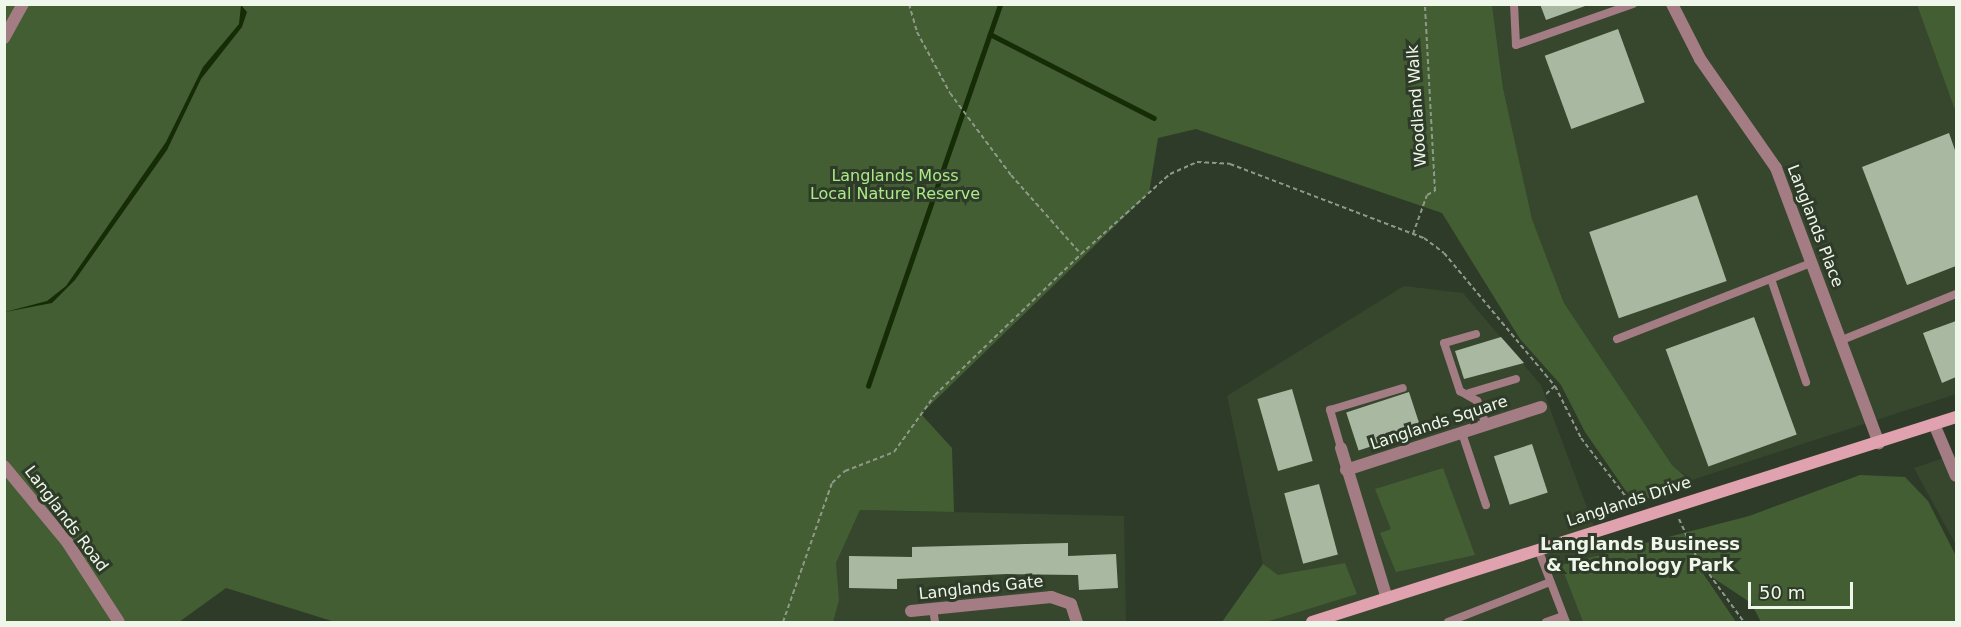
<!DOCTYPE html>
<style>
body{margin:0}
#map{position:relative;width:1961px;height:627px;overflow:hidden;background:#2f3b29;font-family:"DejaVu Sans",sans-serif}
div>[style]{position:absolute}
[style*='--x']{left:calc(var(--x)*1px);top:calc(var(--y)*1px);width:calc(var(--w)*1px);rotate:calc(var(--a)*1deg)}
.built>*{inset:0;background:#37472e}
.green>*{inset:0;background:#425e32}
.water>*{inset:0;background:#162c06}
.stream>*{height:4.5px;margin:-2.25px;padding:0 2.25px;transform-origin:2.25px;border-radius:2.25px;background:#162c06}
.building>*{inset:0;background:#a9b8a1;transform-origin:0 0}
.path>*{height:2px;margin-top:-1px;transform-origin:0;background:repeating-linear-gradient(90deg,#8f998a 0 4.5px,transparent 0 7.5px)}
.lane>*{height:8px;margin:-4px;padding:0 4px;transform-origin:4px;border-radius:4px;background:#a47c84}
.street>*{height:12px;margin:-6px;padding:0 6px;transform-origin:6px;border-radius:6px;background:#a47c84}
.secondary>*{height:12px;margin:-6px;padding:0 6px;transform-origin:6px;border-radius:6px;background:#e1a2af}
span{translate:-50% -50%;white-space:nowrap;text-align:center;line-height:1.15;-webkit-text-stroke:6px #2f3b29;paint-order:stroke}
.street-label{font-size:16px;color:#eff7eb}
.park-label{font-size:16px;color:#abea88}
.neighbourhood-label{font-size:18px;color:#eff7eb;font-weight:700}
.frame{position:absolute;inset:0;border:6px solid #eff7eb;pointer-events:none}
.scale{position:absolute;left:1748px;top:582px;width:105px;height:27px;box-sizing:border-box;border:3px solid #eff7eb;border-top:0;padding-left:8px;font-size:18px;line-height:21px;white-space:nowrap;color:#eff7eb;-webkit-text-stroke:4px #2f3b29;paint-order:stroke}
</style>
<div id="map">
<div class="built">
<div style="clip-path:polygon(1492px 5px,1917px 5px,1956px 113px,1956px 394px,1692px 480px,1672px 465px,1564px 303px,1532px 219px,1503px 88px)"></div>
<div style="clip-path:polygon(1404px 286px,1463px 293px,1541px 385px,1604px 553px,1562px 566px,1583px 622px,1222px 622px,1263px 564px,1227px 396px)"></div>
<div style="clip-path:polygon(1956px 454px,1956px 545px,1914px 468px)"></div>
<div style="clip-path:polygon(860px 510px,1124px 516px,1126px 622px,809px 622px)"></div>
</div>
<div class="green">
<div style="clip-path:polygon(4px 5px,1492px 5px,1503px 88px,1532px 219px,1564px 303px,1672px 465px,1694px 484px,1640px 501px,1626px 491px,1585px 432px,1561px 385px,1520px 339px,1442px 213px,1196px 129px,1158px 138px,1149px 193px,921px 414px,952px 448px,954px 512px,860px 510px,836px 563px,839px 600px,833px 622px,335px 622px,226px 588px,179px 622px,5px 622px)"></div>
<div style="clip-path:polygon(1917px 5px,1956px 5px,1956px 113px)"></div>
<div style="clip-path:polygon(1443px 468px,1475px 555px,1396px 572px,1380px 533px,1391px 529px,1375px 489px)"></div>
<div style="clip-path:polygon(1860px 475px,1905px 477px,1928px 501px,1956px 556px,1956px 622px,1761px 622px,1751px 603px,1700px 569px,1736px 622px,1583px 622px,1561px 565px,1749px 516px)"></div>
<div style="clip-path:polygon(1345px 563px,1357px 594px,1266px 622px,1222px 622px,1263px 564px,1278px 575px)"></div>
</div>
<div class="water">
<div style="clip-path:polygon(241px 5px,247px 12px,242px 27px,201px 79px,167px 150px,75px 280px,52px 303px,5px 312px,47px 301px,66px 286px,166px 142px,203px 67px,239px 24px)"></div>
</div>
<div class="stream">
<div style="--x:990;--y:34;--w:184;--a:27.1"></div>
<div style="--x:868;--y:386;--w:404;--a:-70.9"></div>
</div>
<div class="building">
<div style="clip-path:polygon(1540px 4px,1584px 4px,1585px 6px,1546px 20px)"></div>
<div style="left:1618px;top:29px;width:78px;height:78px;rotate:70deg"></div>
<div style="clip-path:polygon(1949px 133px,1956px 153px,1956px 266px,1907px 285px,1862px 167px)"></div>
<div style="left:1697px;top:195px;width:91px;height:114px;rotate:71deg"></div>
<div style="left:1754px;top:317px;width:125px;height:94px;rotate:70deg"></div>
<div style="clip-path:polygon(1956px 321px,1956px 377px,1942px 383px,1923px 333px)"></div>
<div style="clip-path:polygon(1501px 337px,1524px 363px,1464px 379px,1455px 351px)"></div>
<div style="left:1292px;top:389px;width:75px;height:36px;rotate:74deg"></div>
<div style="left:1409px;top:392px;width:40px;height:66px;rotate:72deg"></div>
<div style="left:1532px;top:444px;width:51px;height:40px;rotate:72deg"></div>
<div style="left:1319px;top:484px;width:73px;height:36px;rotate:75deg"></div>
<div style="clip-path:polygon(1068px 543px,1068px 556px,1116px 554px,1118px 588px,1079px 590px,1078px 575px,1007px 574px,897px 579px,897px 589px,849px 588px,849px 556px,912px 557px,912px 547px)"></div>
</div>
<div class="path">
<div style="--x:909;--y:4;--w:29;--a:74"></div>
<div style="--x:917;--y:32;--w:69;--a:61.6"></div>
<div style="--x:950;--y:93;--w:102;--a:53.4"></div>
<div style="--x:1011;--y:175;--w:106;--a:48.5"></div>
<div style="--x:1413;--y:234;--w:41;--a:-70.3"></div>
<div style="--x:1427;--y:195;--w:9;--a:-27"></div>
<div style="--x:1435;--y:191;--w:187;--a:-93.1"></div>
<div style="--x:1546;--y:394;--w:12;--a:-42"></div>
<div style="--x:1679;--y:519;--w:41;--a:65.3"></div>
<div style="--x:1696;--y:556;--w:82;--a:54"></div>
<div style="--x:783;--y:622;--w:147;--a:-70.6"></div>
<div style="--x:832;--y:483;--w:18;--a:-43"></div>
<div style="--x:845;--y:471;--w:53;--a:-21.2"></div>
<div style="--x:894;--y:452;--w:70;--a:-54.3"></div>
<div style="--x:935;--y:395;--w:203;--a:-44"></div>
<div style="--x:1081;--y:254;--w:120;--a:-42"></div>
<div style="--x:1170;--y:174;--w:30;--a:-24"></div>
<div style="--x:1197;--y:162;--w:33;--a:3"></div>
<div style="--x:1230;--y:164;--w:208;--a:20.9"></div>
<div style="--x:1424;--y:238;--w:25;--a:37"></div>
<div style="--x:1444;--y:253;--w:173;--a:50.2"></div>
<div style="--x:1555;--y:386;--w:58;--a:63.4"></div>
<div style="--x:1581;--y:438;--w:86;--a:52.6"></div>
</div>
<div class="lane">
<div style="--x:1514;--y:4;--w:41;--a:87.2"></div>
<div style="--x:1516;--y:45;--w:124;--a:-19.3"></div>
<div style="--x:1771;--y:279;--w:109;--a:71.2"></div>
<div style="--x:1476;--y:334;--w:33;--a:164"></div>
<div style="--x:1444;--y:343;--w:51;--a:71.6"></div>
<div style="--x:1460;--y:391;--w:20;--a:30"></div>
<div style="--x:1477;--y:401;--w:26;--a:69"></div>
<div style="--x:1617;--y:339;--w:208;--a:-21.4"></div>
<div style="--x:1842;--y:340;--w:123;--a:-22"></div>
<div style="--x:1469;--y:393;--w:49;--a:-16.6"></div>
<div style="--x:1462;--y:433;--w:76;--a:71.6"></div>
<div style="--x:1341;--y:448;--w:40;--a:-106"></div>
<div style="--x:1330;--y:410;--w:76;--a:-16.8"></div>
<div style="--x:1538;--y:549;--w:78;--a:69"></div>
<div style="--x:933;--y:609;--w:13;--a:81"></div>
<div style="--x:1448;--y:622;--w:110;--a:-21.4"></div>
<div style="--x:1546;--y:622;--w:18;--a:-19"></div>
</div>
<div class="street">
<div style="--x:1672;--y:4;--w:62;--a:63"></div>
<div style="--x:1700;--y:59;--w:133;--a:55.1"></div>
<div style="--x:1776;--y:168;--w:294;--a:69.5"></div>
<div style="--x:4;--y:38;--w:39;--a:-61"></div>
<div style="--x:1934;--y:424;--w:56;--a:67.1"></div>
<div style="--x:1341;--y:448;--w:157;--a:73"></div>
<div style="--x:4;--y:466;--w:99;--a:50.3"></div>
<div style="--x:67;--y:542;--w:95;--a:57"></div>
<div style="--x:1346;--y:470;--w:205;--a:-17.9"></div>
<div style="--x:911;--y:611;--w:141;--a:-5.7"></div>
<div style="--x:1051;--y:597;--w:21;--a:19"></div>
<div style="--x:1071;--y:604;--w:19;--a:72"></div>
</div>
<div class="secondary">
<div style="--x:1312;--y:622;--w:676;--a:-17.66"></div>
</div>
<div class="street-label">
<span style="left:1417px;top:106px;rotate:-94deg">Woodland Walk</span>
<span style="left:1815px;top:226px;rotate:69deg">Langlands Place</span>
<span style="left:1439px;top:423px;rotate:-18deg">Langlands Square</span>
<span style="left:1629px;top:502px;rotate:-18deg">Langlands Drive</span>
<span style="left:66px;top:519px;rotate:53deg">Langlands Road</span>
<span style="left:981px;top:588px;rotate:-6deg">Langlands Gate</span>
</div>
<div class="park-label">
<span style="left:895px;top:185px">Langlands Moss<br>Local Nature Reserve</span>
</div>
<div class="neighbourhood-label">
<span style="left:1640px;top:555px">Langlands Business<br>&amp; Technology Park</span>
</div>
<div class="frame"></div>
<div class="scale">50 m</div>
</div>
